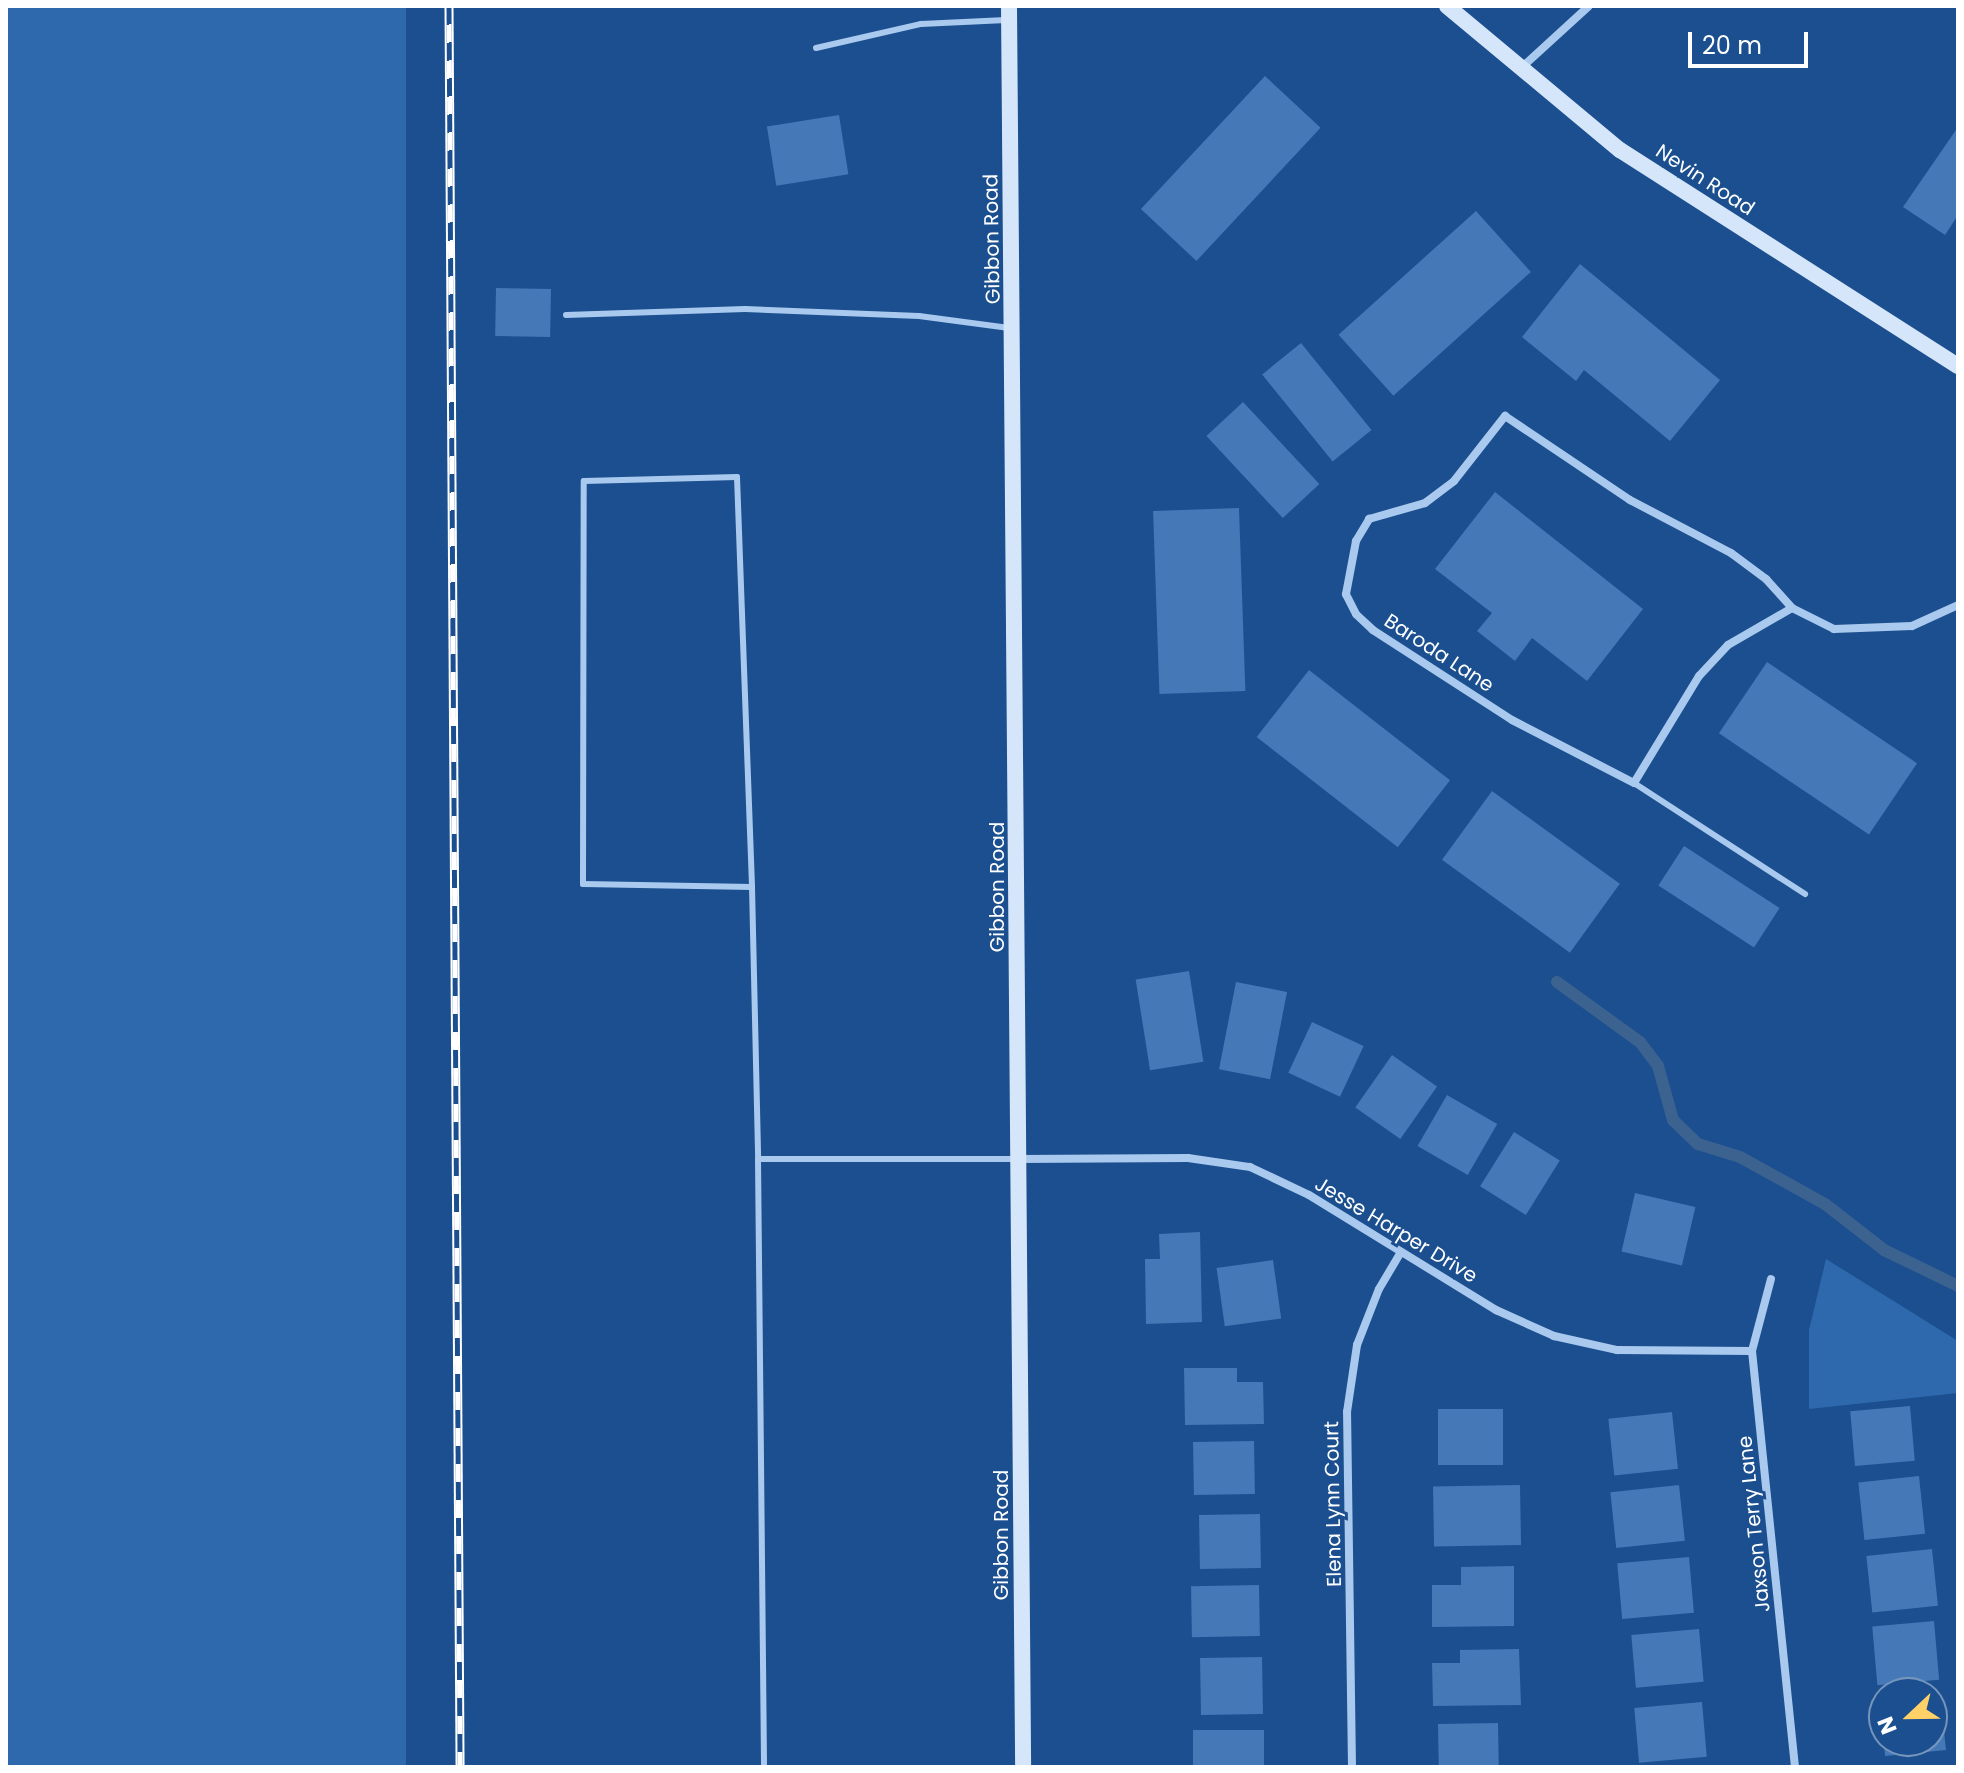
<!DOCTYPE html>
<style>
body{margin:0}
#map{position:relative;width:1964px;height:1773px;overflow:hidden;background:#1b4f8f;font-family:Poppins,sans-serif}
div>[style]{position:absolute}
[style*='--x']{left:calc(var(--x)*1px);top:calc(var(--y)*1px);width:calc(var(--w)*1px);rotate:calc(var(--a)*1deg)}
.green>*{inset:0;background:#2e69ad;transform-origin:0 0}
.stream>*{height:12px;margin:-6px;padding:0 6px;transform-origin:6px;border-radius:6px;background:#3c6290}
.building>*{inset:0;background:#4478b7;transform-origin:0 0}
.service>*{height:6px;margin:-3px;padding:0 3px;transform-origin:3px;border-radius:3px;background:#a9c9ee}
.minor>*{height:8px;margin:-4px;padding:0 4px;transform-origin:4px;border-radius:4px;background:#a9c9ee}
.secondary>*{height:16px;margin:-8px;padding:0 8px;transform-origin:8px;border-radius:8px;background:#d6e6fa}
.rail>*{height:9px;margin-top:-4.5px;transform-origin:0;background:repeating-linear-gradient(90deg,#1b4f8f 0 18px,#fff 0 36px);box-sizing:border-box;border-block:2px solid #fff}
span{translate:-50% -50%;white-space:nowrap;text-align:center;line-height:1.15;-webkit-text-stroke:6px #1b4f8f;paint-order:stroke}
.street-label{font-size:20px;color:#fff}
.frame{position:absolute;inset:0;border:8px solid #fff;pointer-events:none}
.north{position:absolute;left:1868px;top:1677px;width:80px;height:80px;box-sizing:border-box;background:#1b4f8f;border:2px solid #7695bc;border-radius:50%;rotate:248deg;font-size:22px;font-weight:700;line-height:32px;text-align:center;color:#fff}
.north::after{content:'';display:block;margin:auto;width:28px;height:36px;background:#ffd166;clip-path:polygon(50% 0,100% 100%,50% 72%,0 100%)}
.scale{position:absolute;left:1688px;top:32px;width:120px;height:36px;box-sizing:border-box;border:4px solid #fff;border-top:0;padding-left:10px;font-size:24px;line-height:28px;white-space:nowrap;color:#fff;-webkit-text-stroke:6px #1b4f8f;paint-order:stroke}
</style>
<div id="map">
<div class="green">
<div style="left:6px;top:6px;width:400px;height:1761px"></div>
<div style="clip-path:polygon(1826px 1259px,1958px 1341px,1958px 1393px,1809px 1409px,1809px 1330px)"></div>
</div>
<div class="stream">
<div style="--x:1557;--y:982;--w:102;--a:35.9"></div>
<div style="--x:1640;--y:1042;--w:30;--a:53"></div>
<div style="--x:1658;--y:1066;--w:56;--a:74.5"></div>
<div style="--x:1673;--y:1120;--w:35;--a:44"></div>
<div style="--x:1698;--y:1144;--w:44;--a:17.2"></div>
<div style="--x:1740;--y:1157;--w:97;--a:28.9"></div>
<div style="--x:1825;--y:1204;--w:75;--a:37.9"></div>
<div style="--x:1884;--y:1250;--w:82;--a:25.9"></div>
</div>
<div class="building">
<div style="left:1265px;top:76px;width:76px;height:182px;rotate:43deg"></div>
<div style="left:839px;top:115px;width:60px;height:73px;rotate:81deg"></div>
<div style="clip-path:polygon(1958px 127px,1958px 215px,1945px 235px,1903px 207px)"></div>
<div style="left:1476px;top:211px;width:82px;height:185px;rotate:48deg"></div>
<div style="clip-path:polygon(1580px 264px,1720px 380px,1670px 441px,1584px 370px,1576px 381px,1522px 337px)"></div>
<div style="left:496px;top:288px;width:55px;height:48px;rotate:1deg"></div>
<div style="left:1301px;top:343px;width:112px;height:50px;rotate:51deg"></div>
<div style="left:1243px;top:402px;width:112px;height:50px;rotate:47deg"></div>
<div style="clip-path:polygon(1495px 492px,1643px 609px,1587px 681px,1532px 638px,1515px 661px,1477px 631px,1492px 613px,1435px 569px)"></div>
<div style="left:1239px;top:508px;width:183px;height:86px;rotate:88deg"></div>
<div style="left:1767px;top:662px;width:181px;height:86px;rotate:34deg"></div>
<div style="left:1309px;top:670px;width:179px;height:85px;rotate:38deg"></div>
<div style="left:1492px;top:791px;width:158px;height:85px;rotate:36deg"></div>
<div style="left:1684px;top:846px;width:114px;height:47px;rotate:33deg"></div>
<div style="left:1189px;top:971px;width:92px;height:54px;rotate:81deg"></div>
<div style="left:1236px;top:982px;width:52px;height:89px;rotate:11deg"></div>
<div style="left:1312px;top:1022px;width:57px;height:56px;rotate:25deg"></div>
<div style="left:1392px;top:1055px;width:55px;height:64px;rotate:35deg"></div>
<div style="left:1447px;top:1095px;width:58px;height:59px;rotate:30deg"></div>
<div style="left:1514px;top:1132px;width:54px;height:64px;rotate:32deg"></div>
<div style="left:1635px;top:1193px;width:62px;height:60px;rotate:13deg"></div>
<div style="clip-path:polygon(1200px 1232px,1202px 1322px,1146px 1324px,1145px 1259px,1160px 1259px,1159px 1234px)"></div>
<div style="left:1273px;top:1260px;width:59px;height:57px;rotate:82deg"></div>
<div style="clip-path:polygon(1184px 1368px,1237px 1368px,1237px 1382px,1263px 1382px,1264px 1424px,1185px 1425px)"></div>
<div style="left:1910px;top:1406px;width:55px;height:60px;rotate:85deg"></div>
<div style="left:1438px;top:1409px;width:65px;height:56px"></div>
<div style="left:1672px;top:1412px;width:57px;height:64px;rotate:84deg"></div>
<div style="left:1254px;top:1441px;width:53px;height:61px;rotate:89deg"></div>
<div style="left:1919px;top:1476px;width:58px;height:61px;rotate:84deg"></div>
<div style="left:1520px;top:1485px;width:60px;height:87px;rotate:89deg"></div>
<div style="left:1679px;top:1485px;width:56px;height:69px;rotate:84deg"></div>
<div style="left:1260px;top:1514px;width:54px;height:61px;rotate:89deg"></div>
<div style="left:1932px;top:1549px;width:57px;height:66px;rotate:84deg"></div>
<div style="left:1689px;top:1557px;width:56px;height:72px;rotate:85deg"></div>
<div style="clip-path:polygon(1514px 1566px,1514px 1626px,1432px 1627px,1432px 1585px,1461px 1585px,1461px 1567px)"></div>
<div style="left:1259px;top:1585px;width:51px;height:68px;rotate:89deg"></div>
<div style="left:1934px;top:1621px;width:59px;height:62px;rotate:85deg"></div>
<div style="left:1699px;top:1629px;width:53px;height:68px;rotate:85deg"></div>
<div style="clip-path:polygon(1519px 1649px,1521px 1705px,1433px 1706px,1432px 1663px,1460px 1663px,1460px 1650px)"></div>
<div style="left:1262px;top:1657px;width:57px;height:62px;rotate:89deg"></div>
<div style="clip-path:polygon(1940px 1694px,1946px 1750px,1885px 1756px,1884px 1741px,1932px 1741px,1932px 1695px)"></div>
<div style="left:1702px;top:1702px;width:55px;height:68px;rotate:85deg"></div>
<div style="left:1498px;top:1723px;width:44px;height:60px;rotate:89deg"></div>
<div style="left:1264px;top:1730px;width:37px;height:71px;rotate:90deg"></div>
</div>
<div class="service">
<div style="--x:816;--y:48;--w:108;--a:-12.9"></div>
<div style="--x:921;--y:24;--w:85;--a:-2.7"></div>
<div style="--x:566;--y:315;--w:179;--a:-1.9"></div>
<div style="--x:745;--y:309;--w:174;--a:2.3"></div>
<div style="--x:919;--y:316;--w:91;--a:7.6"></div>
<div style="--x:1634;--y:783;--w:204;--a:33"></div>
<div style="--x:752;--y:887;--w:169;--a:-179"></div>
<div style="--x:583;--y:884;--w:403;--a:-89.9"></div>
<div style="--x:584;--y:481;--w:153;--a:-1.5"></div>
<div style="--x:737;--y:477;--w:410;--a:87.9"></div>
<div style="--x:752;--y:887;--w:272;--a:88.7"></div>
<div style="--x:758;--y:1159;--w:258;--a:0"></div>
<div style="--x:758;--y:1159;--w:608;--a:89.43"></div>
</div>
<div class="minor">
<div style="--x:1520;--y:69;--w:93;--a:-42.4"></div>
<div style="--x:1792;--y:608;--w:74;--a:150"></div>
<div style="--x:1728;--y:645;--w:42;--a:133.1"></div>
<div style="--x:1699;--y:676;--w:125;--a:121.3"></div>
<div style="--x:1634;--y:783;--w:137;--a:-152.7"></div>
<div style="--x:1512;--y:720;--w:166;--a:-147.1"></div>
<div style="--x:1373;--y:630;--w:23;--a:-137"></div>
<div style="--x:1356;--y:614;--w:22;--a:-117"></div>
<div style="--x:1346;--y:594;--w:54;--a:-79.3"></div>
<div style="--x:1356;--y:541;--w:26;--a:-59"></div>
<div style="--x:1369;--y:519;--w:58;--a:-15.9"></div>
<div style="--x:1425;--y:503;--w:36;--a:-37"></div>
<div style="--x:1454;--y:481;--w:83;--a:-51.9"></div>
<div style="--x:1505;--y:416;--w:151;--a:33.9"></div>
<div style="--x:1630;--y:500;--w:114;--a:27.7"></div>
<div style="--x:1731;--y:553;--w:44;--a:36.6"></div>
<div style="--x:1766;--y:579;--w:39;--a:48"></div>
<div style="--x:1792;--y:608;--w:47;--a:26.6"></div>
<div style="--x:1834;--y:629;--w:78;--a:-2.2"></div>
<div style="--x:1912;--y:626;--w:51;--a:-24.5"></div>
<div style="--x:1019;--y:1159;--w:169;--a:-0.3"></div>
<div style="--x:1188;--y:1158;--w:63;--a:8.3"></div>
<div style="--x:1250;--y:1167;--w:65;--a:25.4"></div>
<div style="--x:1309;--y:1195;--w:220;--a:31.6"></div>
<div style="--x:1496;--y:1310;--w:64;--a:24.1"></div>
<div style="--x:1554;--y:1336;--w:65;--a:12.5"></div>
<div style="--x:1617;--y:1350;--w:135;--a:0.4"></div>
<div style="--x:1771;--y:1279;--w:74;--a:104.8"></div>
<div style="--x:1752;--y:1351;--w:418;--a:84.1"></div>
<div style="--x:1352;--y:1767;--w:355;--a:-90.8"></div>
<div style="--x:1347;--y:1412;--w:68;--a:-81.5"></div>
<div style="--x:1357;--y:1345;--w:60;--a:-68.6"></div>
<div style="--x:1379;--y:1289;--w:43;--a:-59.3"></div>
</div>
<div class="secondary">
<div style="--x:1009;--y:6;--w:1761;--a:89.54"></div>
<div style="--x:1447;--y:6;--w:225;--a:39.8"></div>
<div style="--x:1620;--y:150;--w:401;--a:32.6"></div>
</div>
<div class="rail">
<div style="--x:449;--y:6;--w:1761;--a:89.64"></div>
</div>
<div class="street-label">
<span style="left:1705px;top:180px;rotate:33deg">Nevin Road</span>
<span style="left:992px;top:239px;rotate:-91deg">Gibbon Road</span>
<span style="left:1439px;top:653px;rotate:33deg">Baroda Lane</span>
<span style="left:997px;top:887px;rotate:-90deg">Gibbon Road</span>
<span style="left:1396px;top:1230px;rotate:31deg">Jesse Harper Drive</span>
<span style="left:1333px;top:1504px;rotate:-91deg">Elena Lynn Court</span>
<span style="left:1754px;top:1524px;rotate:-96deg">Jaxson Terry Lane</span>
<span style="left:1001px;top:1535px;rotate:-90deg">Gibbon Road</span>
</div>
<div class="frame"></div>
<div class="north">N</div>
<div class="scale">20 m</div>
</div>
